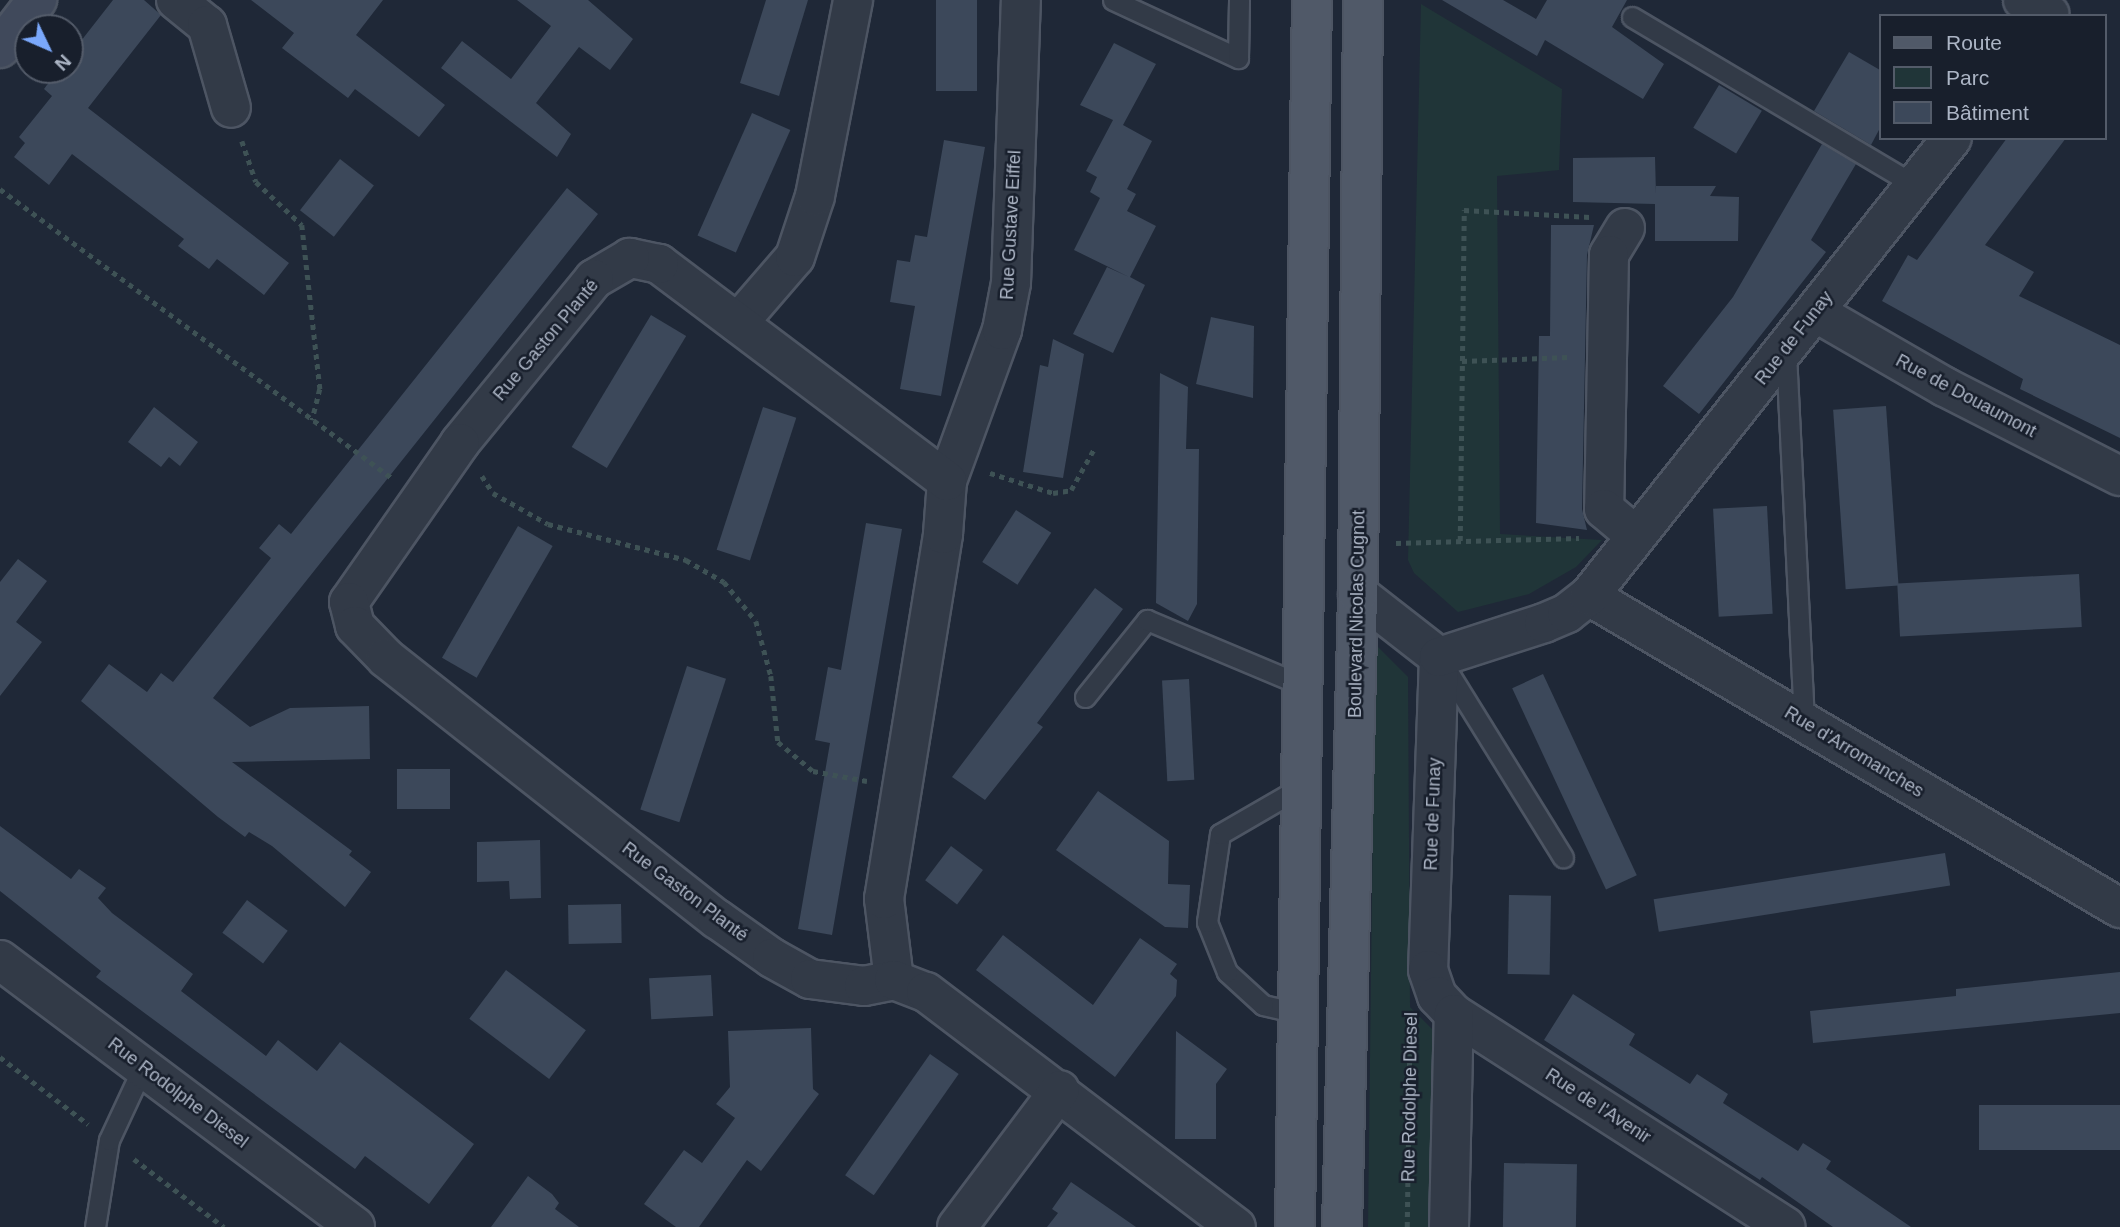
<!DOCTYPE html>
<meta charset="utf-8">
<style>
body{margin:0}
#map{position:relative;width:2120px;height:1227px;overflow:hidden;background:#1f2837;font-family:Helvetica,sans-serif}
div>[style]{position:absolute}
[style*='--x']{left:calc(var(--x)*1px);top:calc(var(--y)*1px);width:calc(var(--w)*1px);rotate:calc(var(--a)*1deg)}
.green>*{inset:0;background:#203538}
.building>*{inset:0;background:#3c485a;transform-origin:0 0}
.path>*{height:4.5px;margin-top:-2.25px;transform-origin:0;background:repeating-linear-gradient(90deg,#3e5255 0 5px,transparent 0 10px)}
.roads{filter:drop-shadow(2px 0 #4d5563) drop-shadow(-2px 0 #4d5563) drop-shadow(0 2px #4d5563) drop-shadow(0 -2px #4d5563)}
.lane>*{height:19px;margin:-9.5px;padding:0 9.5px;transform-origin:9.5px;border-radius:9.5px;background:#323a47}
.street>*{height:38px;margin:-19px;padding:0 19px;transform-origin:19px;border-radius:19px;background:#323a47}
.secondary>*{height:38px;margin:-19px;padding:0 19px;transform-origin:19px;border-radius:19px;background:#40495b}
.primary>*{height:38px;margin:-19px;padding:0 19px;transform-origin:19px;border-radius:19px;background:#505968}
span{translate:-50% -50%;white-space:nowrap;text-align:center;line-height:1.15;-webkit-text-stroke:5px #181f2c;paint-order:stroke}
.street-label{font-size:18px;color:#acb5c5}
.legend{position:absolute;left:1879px;top:14px;width:228px;height:126px;box-sizing:border-box;background:#181f2c;border:2px solid #535b69;margin:0;padding:9px 12px;list-style:none;font-size:21px;color:#acb5c5}
.legend li{display:flex;align-items:center;gap:14px;height:35px}
.legend b{width:35px;border:2px solid #535b69}
.north{position:absolute;left:14px;top:14px;width:70px;height:70px;box-sizing:border-box;background:#181f2c;border:2px solid #535b69;border-radius:50%;rotate:134deg;font-size:19px;font-weight:700;line-height:28px;text-align:center;color:#acb5c5}
.north::after{content:'';display:block;margin:auto;width:24px;height:32px;background:#7aa8fb;clip-path:polygon(50% 0,100% 100%,50% 72%,0 100%)}
</style>
<div id="map">
<div class="green">
<div style="clip-path:polygon(1421px 4px,1562px 89px,1559px 170px,1497px 176px,1500px 534px,1602px 540px,1576px 567px,1529px 594px,1458px 612px,1414px 573px,1408px 560px)"></div>
<div style="clip-path:polygon(1375px 644px,1408px 677px,1410px 1007px,1436px 1033px,1430px 1227px,1368px 1227px)"></div>
</div>
<div class="building">
<div style="clip-path:polygon(113px 0,144px 0,161px 15px,88px 108px,289px 263px,264px 295px,217px 259px,209px 269px,178px 246px,184px 239px,72px 154px,49px 185px,14px 157px,25px 143px,19px 137px,52px 96px,44px 89px,58px 70px,70px 70px,70px 55px)"></div>
<div style="clip-path:polygon(251px 0,383px 0,356px 35px,445px 105px,419px 137px,355px 89px,348px 98px,282px 48px,294px 33px)"></div>
<div style="clip-path:polygon(517px 0,588px 0,633px 39px,610px 70px,579px 47px,536px 103px,571px 134px,557px 157px,441px 68px,462px 41px,511px 79px,551px 26px)"></div>
<div style="clip-path:polygon(766px 0,808px 0,779px 96px,740px 83px)"></div>
<div style="left:936px;top:0;width:41px;height:91px"></div>
<div style="clip-path:polygon(1442px 0,1503px 0,1536px 19px,1547px 0,1627px 0,1612px 27px,1664px 64px,1643px 99px,1545px 40px,1537px 56px)"></div>
<div style="clip-path:polygon(1114px 43px,1156px 64px,1123px 125px,1152px 141px,1127px 189px,1136px 194px,1127px 211px,1156px 226px,1130px 277px,1145px 285px,1113px 353px,1073px 334px,1107px 267px,1129px 277px,1074px 250px,1100px 198px,1090px 192px,1097px 177px,1086px 171px,1113px 120px,1080px 105px)"></div>
<div style="clip-path:polygon(1849px 52px,1880px 70px,1880px 128px,1871px 145px,1814px 111px)"></div>
<div style="left:1719px;top:85px;width:50px;height:50px;rotate:31deg"></div>
<div style="left:752px;top:113px;width:42px;height:134px;rotate:24deg"></div>
<div style="clip-path:polygon(2007px 138px,2066px 138px,1985px 245px,2034px 272px,2019px 296px,2120px 345px,2120px 438px,2020px 389px,2023px 379px,1882px 301px,1908px 255px,1917px 260px)"></div>
<div style="clip-path:polygon(944px 140px,985px 147px,941px 396px,900px 389px,915px 306px,890px 302px,897px 260px,910px 262px,915px 235px,927px 237px)"></div>
<div style="clip-path:polygon(1822px 144px,1856px 164px,1811px 240px,1826px 252px,1699px 414px,1663px 386px,1733px 297px)"></div>
<div style="clip-path:polygon(1655px 157px,1656px 194px,1656px 186px,1716px 186px,1710px 196px,1739px 197px,1738px 241px,1655px 241px,1655px 204px,1573px 202px,1573px 158px)"></div>
<div style="left:340px;top:159px;width:43px;height:65px;rotate:38deg"></div>
<div style="clip-path:polygon(567px 188px,598px 214px,213px 698px,250px 727px,290px 708px,369px 706px,370px 759px,232px 762px,352px 851px,349px 855px,371px 872px,345px 907px,272px 846px,249px 832px,245px 837px,218px 817px,81px 701px,109px 664px,147px 692px,161px 673px,173px 682px,271px 558px,259px 548px,279px 524px,291px 534px)"></div>
<div style="clip-path:polygon(1551px 225px,1594px 225px,1587px 255px,1582px 509px,1587px 530px,1536px 523px,1539px 336px,1550px 336px)"></div>
<div style="left:651px;top:315px;width:41px;height:154px;rotate:31deg"></div>
<div style="clip-path:polygon(1211px 317px,1254px 326px,1253px 398px,1196px 384px)"></div>
<div style="clip-path:polygon(1053px 339px,1084px 354px,1063px 478px,1023px 472px,1040px 365px,1048px 367px)"></div>
<div style="clip-path:polygon(1160px 373px,1188px 387px,1186px 449px,1199px 449px,1197px 604px,1188px 621px,1156px 603px)"></div>
<div style="left:1886px;top:406px;width:180px;height:53px;rotate:86deg"></div>
<div style="clip-path:polygon(154px 407px,198px 442px,180px 466px,169px 457px,161px 467px,128px 442px)"></div>
<div style="left:763px;top:407px;width:35px;height:150px;rotate:18deg"></div>
<div style="left:1767px;top:506px;width:108px;height:54px;rotate:87deg"></div>
<div style="left:1016px;top:510px;width:42px;height:62px;rotate:33deg"></div>
<div style="clip-path:polygon(866px 523px,902px 529px,832px 935px,798px 929px,830px 743px,815px 740px,828px 667px,841px 670px)"></div>
<div style="left:518px;top:526px;width:40px;height:152px;rotate:30deg"></div>
<div style="clip-path:polygon(18px 559px,47px 581px,16px 622px,42px 642px,0 696px,0 582px)"></div>
<div style="left:2079px;top:574px;width:53px;height:182px;rotate:87deg"></div>
<div style="clip-path:polygon(1095px 588px,1123px 609px,1037px 723px,1043px 727px,985px 800px,952px 777px)"></div>
<div style="left:687px;top:666px;width:41px;height:151px;rotate:18deg"></div>
<div style="left:1543px;top:674px;width:222px;height:34px;rotate:65deg"></div>
<div style="left:1189px;top:679px;width:101px;height:27px;rotate:87deg"></div>
<div style="left:450px;top:769px;width:40px;height:53px;rotate:90deg"></div>
<div style="clip-path:polygon(1098px 791px,1169px 841px,1168px 884px,1190px 885px,1188px 928px,1165px 927px,1056px 850px)"></div>
<div style="clip-path:polygon(0 826px,71px 879px,79px 869px,106px 888px,98px 898px,112px 913px,193px 974px,181px 991px,266px 1056px,278px 1040px,317px 1071px,340px 1042px,474px 1144px,429px 1204px,365px 1156px,355px 1169px,96px 977px,101px 971px,0 891px)"></div>
<div style="clip-path:polygon(540px 840px,541px 898px,510px 899px,509px 881px,477px 882px,477px 842px)"></div>
<div style="left:951px;top:846px;width:40px;height:43px;rotate:37deg"></div>
<div style="left:1945px;top:853px;width:33px;height:295px;rotate:81deg"></div>
<div style="left:1509px;top:895px;width:42px;height:79px;rotate:1deg"></div>
<div style="left:247px;top:900px;width:51px;height:41px;rotate:37deg"></div>
<div style="left:621px;top:904px;width:39px;height:53px;rotate:89deg"></div>
<div style="clip-path:polygon(1003px 935px,1093px 1005px,1140px 938px,1177px 964px,1170px 974px,1177px 980px,1176px 996px,1115px 1077px,976px 970px)"></div>
<div style="left:506px;top:970px;width:100px;height:61px;rotate:37deg"></div>
<div style="clip-path:polygon(2120px 972px,2120px 1013px,1813px 1043px,1810px 1011px,1956px 996px,1956px 989px)"></div>
<div style="left:711px;top:975px;width:41px;height:62px;rotate:87deg"></div>
<div style="clip-path:polygon(1573px 994px,1635px 1034px,1629px 1045px,1690px 1084px,1697px 1074px,1728px 1094px,1723px 1103px,1798px 1151px,1803px 1143px,1831px 1161px,1826px 1169px,1911px 1227px,1833px 1227px,1762px 1177px,1760px 1180px,1544px 1040px)"></div>
<div style="clip-path:polygon(811px 1028px,813px 1089px,819px 1094px,761px 1171px,747px 1160px,699px 1227px,676px 1227px,644px 1204px,684px 1150px,702px 1163px,735px 1118px,716px 1104px,730px 1087px,728px 1031px)"></div>
<div style="clip-path:polygon(1176px 1031px,1227px 1069px,1216px 1084px,1216px 1139px,1175px 1139px)"></div>
<div style="left:930px;top:1054px;width:35px;height:148px;rotate:35deg"></div>
<div style="left:2120px;top:1105px;width:45px;height:141px;rotate:90deg"></div>
<div style="left:1504px;top:1163px;width:73px;height:64px;rotate:1deg"></div>
<div style="clip-path:polygon(528px 1176px,552px 1194px,559px 1203px,555px 1209px,579px 1227px,491px 1227px)"></div>
<div style="clip-path:polygon(1071px 1182px,1136px 1227px,1047px 1227px,1058px 1213px,1052px 1209px)"></div>
</div>
<div class="path">
<div style="--x:242;--y:141;--w:43;--a:71.1"></div>
<div style="--x:256;--y:182;--w:63;--a:43.1"></div>
<div style="--x:302;--y:225;--w:165;--a:83.7"></div>
<div style="--x:320;--y:389;--w:32;--a:104"></div>
<div style="--x:0;--y:189;--w:487;--a:36.4"></div>
<div style="--x:1462;--y:361;--w:107;--a:-2.1"></div>
<div style="--x:990;--y:473;--w:66;--a:17.6"></div>
<div style="--x:1053;--y:493;--w:18;--a:-9"></div>
<div style="--x:1071;--y:490;--w:47;--a:-60.7"></div>
<div style="--x:482;--y:476;--w:20;--a:57"></div>
<div style="--x:493;--y:493;--w:63;--a:29.4"></div>
<div style="--x:548;--y:524;--w:143;--a:14.6"></div>
<div style="--x:686;--y:560;--w:44;--a:30.1"></div>
<div style="--x:724;--y:582;--w:50;--a:50.6"></div>
<div style="--x:756;--y:621;--w:57;--a:74.7"></div>
<div style="--x:771;--y:676;--w:66;--a:83.9"></div>
<div style="--x:778;--y:742;--w:45;--a:39.6"></div>
<div style="--x:813;--y:771;--w:55;--a:10.5"></div>
<div style="--x:1460;--y:541;--w:331;--a:-89.3"></div>
<div style="--x:1464;--y:210;--w:126;--a:3.2"></div>
<div style="--x:1396;--y:543;--w:183;--a:-1.6"></div>
<div style="--x:0;--y:1057;--w:111;--a:37.3"></div>
<div style="--x:134;--y:1159;--w:113;--a:37.1"></div>
<div style="--x:1407;--y:1227;--w:204;--a:-89.2"></div>
</div>
<div class="roads">
<div class="lane">
<div style="--x:1113;--y:0;--w:138;--a:24.9"></div>
<div style="--x:1238;--y:58;--w:58;--a:-89"></div>
<div style="--x:1632;--y:17;--w:329;--a:30.7"></div>
<div style="--x:1786;--y:353;--w:369;--a:87.2"></div>
<div style="--x:1445;--y:667;--w:224;--a:58.2"></div>
<div style="--x:1085;--y:697;--w:99;--a:-51.2"></div>
<div style="--x:1147;--y:620;--w:168;--a:22.8"></div>
<div style="--x:1298;--y:1013;--w:36;--a:-167"></div>
<div style="--x:1263;--y:1005;--w:49;--a:-137.5"></div>
<div style="--x:1227;--y:972;--w:54;--a:-111.8"></div>
<div style="--x:1207;--y:922;--w:89;--a:-81.6"></div>
<div style="--x:1220;--y:834;--w:94;--a:-30.1"></div>
<div style="--x:95;--y:1227;--w:88;--a:-80.9"></div>
<div style="--x:109;--y:1140;--w:81;--a:-65"></div>
</div>
<div class="street">
<div style="--x:176;--y:0;--w:40;--a:39"></div>
<div style="--x:207;--y:25;--w:86;--a:73.9"></div>
<div style="--x:2023;--y:0;--w:30;--a:28"></div>
<div style="--x:1625;--y:228;--w:31;--a:121"></div>
<div style="--x:1609;--y:255;--w:254;--a:91.1"></div>
<div style="--x:1604;--y:509;--w:42;--a:40.2"></div>
<div style="--x:1815;--y:312;--w:150;--a:30"></div>
<div style="--x:1945;--y:387;--w:196;--a:27"></div>
<div style="--x:738;--y:323;--w:87;--a:-49.2"></div>
<div style="--x:795;--y:257;--w:64;--a:-71.8"></div>
<div style="--x:815;--y:196;--w:200;--a:-79"></div>
<div style="--x:947;--y:481;--w:161;--a:-70"></div>
<div style="--x:1002;--y:330;--w:48;--a:-79.2"></div>
<div style="--x:1011;--y:283;--w:283;--a:-88"></div>
<div style="--x:1358;--y:594;--w:103;--a:37.9"></div>
<div style="--x:1589;--y:596;--w:616;--a:30.44"></div>
<div style="--x:1439;--y:657;--w:313;--a:92"></div>
<div style="--x:1428;--y:970;--w:28;--a:71"></div>
<div style="--x:1437;--y:996;--w:25;--a:47"></div>
<div style="--x:1454;--y:1014;--w:394;--a:32.7"></div>
<div style="--x:1439;--y:657;--w:110;--a:-17.9"></div>
<div style="--x:1544;--y:623;--w:25;--a:-23"></div>
<div style="--x:1567;--y:613;--w:28;--a:-38"></div>
<div style="--x:1589;--y:596;--w:584;--a:-51.6"></div>
<div style="--x:0;--y:960;--w:444;--a:36.9"></div>
<div style="--x:894;--y:980;--w:82;--a:-97"></div>
<div style="--x:884;--y:899;--w:370;--a:-80.8"></div>
<div style="--x:943;--y:534;--w:53;--a:-85.7"></div>
<div style="--x:947;--y:481;--w:361;--a:-143"></div>
<div style="--x:659;--y:264;--w:30;--a:-168"></div>
<div style="--x:630;--y:258;--w:42;--a:149.7"></div>
<div style="--x:594;--y:279;--w:212;--a:129.3"></div>
<div style="--x:460;--y:443;--w:194;--a:124.9"></div>
<div style="--x:349;--y:602;--w:25;--a:76"></div>
<div style="--x:355;--y:626;--w:45;--a:45.9"></div>
<div style="--x:386;--y:658;--w:422;--a:38.3"></div>
<div style="--x:717;--y:919;--w:67;--a:35.3"></div>
<div style="--x:772;--y:958;--w:43;--a:28.9"></div>
<div style="--x:810;--y:979;--w:54;--a:7.4"></div>
<div style="--x:864;--y:986;--w:31;--a:-11"></div>
<div style="--x:894;--y:980;--w:34;--a:21"></div>
<div style="--x:926;--y:992;--w:389;--a:37.2"></div>
<div style="--x:957;--y:1227;--w:171;--a:-53.1"></div>
<div style="--x:1449;--y:1227;--w:213;--a:-88.7"></div>
</div>
<div class="secondary">
<div style="--x:0;--y:48;--w:61;--a:-52.4"></div>
</div>
<div class="primary">
<div style="--x:1295;--y:1227;--w:1227;--a:-89.21"></div>
<div style="--x:1342;--y:1227;--w:633;--a:-88.55"></div>
<div style="--x:1358;--y:594;--w:594;--a:-89.52"></div>
</div>
</div>
<div class="street-label">
<span style="left:1011px;top:225px;rotate:-87deg">Rue Gustave Eiffel</span>
<span style="left:1794px;top:338px;rotate:-52deg">Rue de Funay</span>
<span style="left:546px;top:340px;rotate:-50deg">Rue Gaston Planté</span>
<span style="left:1966px;top:396px;rotate:28deg">Rue de Douaumont</span>
<span style="left:1357px;top:614px;rotate:-89deg">Boulevard Nicolas Cugnot</span>
<span style="left:1854px;top:752px;rotate:31deg">Rue d'Arromanches</span>
<span style="left:1433px;top:814px;rotate:-88deg">Rue de Funay</span>
<span style="left:685px;top:892px;rotate:37deg">Rue Gaston Planté</span>
<span style="left:178px;top:1093px;rotate:37deg">Rue Rodolphe Diesel</span>
<span style="left:1410px;top:1097px;rotate:-89deg">Rue Rodolphe Diesel</span>
<span style="left:1598px;top:1106px;rotate:33deg">Rue de l'Avenir</span>
</div>
<ul class="legend">
<li><b style="height:9px;background:#505968"></b>Route</li>
<li><b style="height:19px;background:#203538"></b>Parc</li>
<li><b style="height:19px;background:#3c485a"></b>Bâtiment</li>
</ul>
<div class="north">N</div>
</div>
